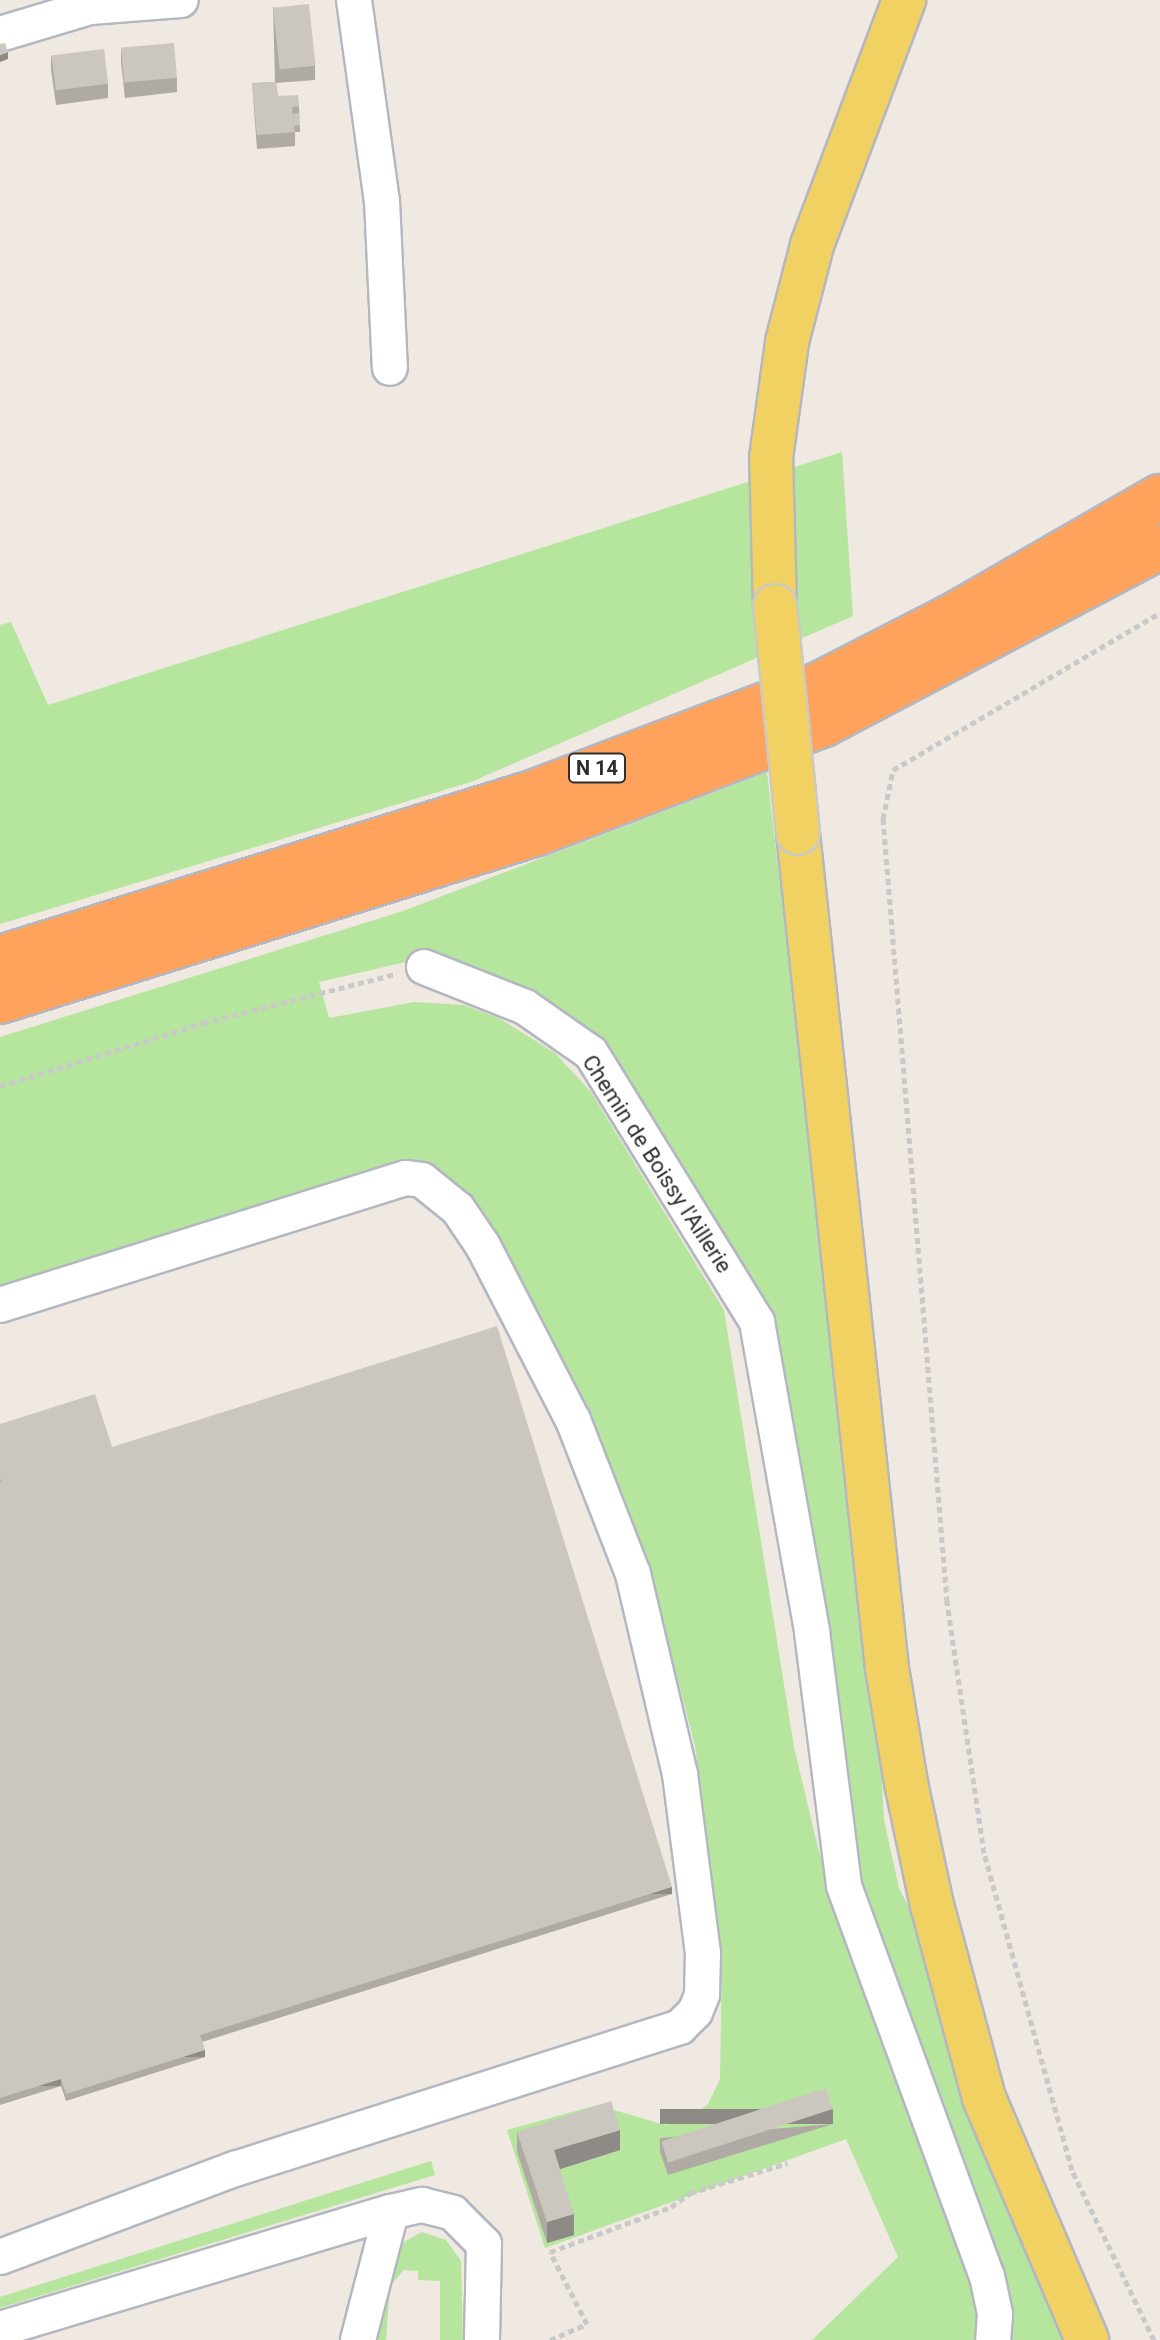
<!DOCTYPE html>
<style>
body{margin:0}
#map{position:relative;width:1160px;height:2340px;overflow:hidden;background:#efe9e1;font-family:Roboto,sans-serif}
div>[style]{position:absolute}
[style*='--x']{left:calc(var(--x)*1px);top:calc(var(--y)*1px);width:calc(var(--w)*1px);rotate:calc(var(--a)*1deg)}
.green>*{inset:0;background:#b6e59e}
.path>*{height:5px;margin-top:-2.5px;transform-origin:0;background:repeating-linear-gradient(90deg,#c9c9c9 0 6px,transparent 0 10px)}
.roads{filter:drop-shadow(2px 0 #b4b7c1) drop-shadow(-2px 0 #b4b7c1) drop-shadow(0 2px #b4b7c1) drop-shadow(0 -2px #b4b7c1)}
.minor>*{height:34px;margin:-17px;padding:0 17px;transform-origin:17px;border-radius:17px;background:#fff}
.major>*{height:42px;margin:-21px;padding:0 21px;transform-origin:21px;border-radius:21px;background:#f2d163}
.highway>*{height:44px;margin:-22px;padding:0 22px;transform-origin:22px;border-radius:22px;background:#ffa35c}
.bridges{filter:drop-shadow(2px 0 #c9c9c9) drop-shadow(-2px 0 #c9c9c9) drop-shadow(0 2px #c9c9c9) drop-shadow(0 -2px #c9c9c9)}
.major-bridge>*{height:42px;margin:-21px;padding:0 21px;transform-origin:21px;border-radius:21px;background:#f2d163}
.wall>*{inset:0;background:#afaba4}
.shaded-wall>*{inset:0;background:#8e8b86;transform-origin:0 0}
.building>*{inset:0;background:#cbc7bf;transform-origin:0 0}
span{translate:-50% -50%;white-space:nowrap;text-align:center;line-height:1.15;-webkit-text-stroke:6px #fff;paint-order:stroke}
.shield-label span{padding:2px 6px;background:#fff;border:2px solid;border-radius:6px;-webkit-text-stroke-width:0}
.shield-label{font-size:20px;color:#2e2e2e;font-weight:700}
.street-label{font-size:22px;color:#2e2e2e}
</style>
<div id="map">
<div class="green">
<div style="clip-path:polygon(842px 452px,853px 616px,471px 782px,0 924px,0 625px,11px 622px,48px 705px)"></div>
<div style="clip-path:polygon(767px 772px,880px 1747px,884px 1820px,899px 1888px,921px 1931px,1067px 2340px,1003px 2340px,859px 1886px,770px 1343px,593px 1045px,419px 959px,319px 982px,329px 1018px,414px 1002px,464px 1005px,499px 1018px,555px 1053px,591px 1092px,724px 1310px,794px 1747px,818px 1848px,933px 2178px,983px 2290px,981px 2340px,812px 2340px,898px 2257px,846px 2139px,545px 2248px,507px 2130px,597px 2105px,665px 2125px,696px 2114px,708px 2104px,720px 2079px,722px 1954px,695px 1746px,656px 1596px,627px 1514px,594px 1427px,454px 1183px,427px 1163px,404px 1162px,0 1289px,0 1037px,403px 911px)"></div>
<div style="clip-path:polygon(431px 2161px,435px 2175px,0 2308px,0 2297px)"></div>
<div style="clip-path:polygon(422px 2232px,446px 2240px,461px 2261px,463px 2340px,440px 2340px,440px 2281px,418px 2280px,418px 2271px,404px 2270px,390px 2286px,386px 2340px,373px 2340px,398px 2245px)"></div>
</div>
<div class="path">
<div style="--x:0;--y:1086;--w:213;--a:-17.2"></div>
<div style="--x:203;--y:1023;--w:198;--a:-14.3"></div>
<div style="--x:550;--y:2340;--w:40;--a:-23.4"></div>
<div style="--x:587;--y:2324;--w:81;--a:-117.2"></div>
<div style="--x:550;--y:2252;--w:129;--a:-20.4"></div>
<div style="--x:671;--y:2207;--w:24;--a:-36"></div>
<div style="--x:690;--y:2193;--w:102;--a:-17"></div>
<div style="--x:1154;--y:2340;--w:189;--a:-115.8"></div>
<div style="--x:1072;--y:2170;--w:329;--a:-105.5"></div>
<div style="--x:984;--y:1853;--w:254;--a:-98.4"></div>
<div style="--x:947;--y:1602;--w:786;--a:-94.67"></div>
<div style="--x:883;--y:819;--w:50;--a:-78.5"></div>
<div style="--x:893;--y:770;--w:310;--a:-30.5"></div>
</div>
<div class="roads">
<div class="minor">
<div style="--x:354;--y:0;--w:203;--a:82.1"></div>
<div style="--x:382;--y:201;--w:167;--a:87.3"></div>
<div style="--x:0;--y:34;--w:94;--a:-16.7"></div>
<div style="--x:90;--y:7;--w:91;--a:-4.4"></div>
<div style="--x:424;--y:967;--w:109;--a:21.6"></div>
<div style="--x:525;--y:1007;--w:80;--a:34.9"></div>
<div style="--x:591;--y:1053;--w:316;--a:58.3"></div>
<div style="--x:757;--y:1322;--w:315;--a:79.9"></div>
<div style="--x:812;--y:1632;--w:256;--a:82.8"></div>
<div style="--x:844;--y:1886;--w:415;--a:69.9"></div>
<div style="--x:987;--y:2276;--w:39;--a:78"></div>
<div style="--x:995;--y:2314;--w:26;--a:94"></div>
<div style="--x:0;--y:1305;--w:425;--a:-17.4"></div>
<div style="--x:406;--y:1178;--w:16;--a:7"></div>
<div style="--x:422;--y:1180;--w:46;--a:38.9"></div>
<div style="--x:458;--y:1209;--w:45;--a:56"></div>
<div style="--x:483;--y:1246;--w:196;--a:62.7"></div>
<div style="--x:573;--y:1420;--w:165;--a:68.7"></div>
<div style="--x:633;--y:1574;--w:205;--a:76.8"></div>
<div style="--x:680;--y:1774;--w:180;--a:82.7"></div>
<div style="--x:703;--y:1953;--w:42;--a:91.4"></div>
<div style="--x:702;--y:1995;--w:18;--a:112"></div>
<div style="--x:695;--y:2012;--w:21;--a:135"></div>
<div style="--x:680;--y:2027;--w:465;--a:162.3"></div>
<div style="--x:237;--y:2168;--w:253;--a:159.4"></div>
<div style="--x:0;--y:2329;--w:408;--a:-16.7"></div>
<div style="--x:358;--y:2340;--w:132;--a:-75.5"></div>
<div style="--x:391;--y:2212;--w:32;--a:-13"></div>
<div style="--x:422;--y:2205;--w:32;--a:14"></div>
<div style="--x:453;--y:2213;--w:44;--a:45"></div>
<div style="--x:484;--y:2244;--w:96;--a:91.2"></div>
</div>
<div class="major">
<div style="--x:775;--y:606;--w:148;--a:-91.5"></div>
<div style="--x:771;--y:458;--w:117;--a:-82.1"></div>
<div style="--x:787;--y:342;--w:100;--a:-75.5"></div>
<div style="--x:812;--y:245;--w:262;--a:-69.4"></div>
<div style="--x:798;--y:833;--w:840;--a:83.92"></div>
<div style="--x:887;--y:1668;--w:117;--a:80.6"></div>
<div style="--x:906;--y:1783;--w:125;--a:78"></div>
<div style="--x:932;--y:1905;--w:200;--a:74.9"></div>
<div style="--x:984;--y:2098;--w:263;--a:66.9"></div>
</div>
<div class="highway">
<div style="--x:0;--y:958;--w:557;--a:-17.23"></div>
<div style="--x:532;--y:793;--w:306;--a:-20.7"></div>
<div style="--x:818;--y:685;--w:149;--a:-27.1"></div>
<div style="--x:951;--y:617;--w:241;--a:-29.9"></div>
<div style="--x:0;--y:1001;--w:563;--a:-17.37"></div>
<div style="--x:537;--y:833;--w:307;--a:-20.8"></div>
<div style="--x:824;--y:724;--w:380;--a:-27.8"></div>
</div>
</div>
<div class="bridges">
<div class="major-bridge">
<div style="--x:775;--y:606;--w:228;--a:84.2"></div>
</div>
</div>
<div class="wall">
<div style="clip-path:polygon(273px 6px,315px 66px,315px 80px,276px 83px,278px 96px,299px 106px,300px 132px,295px 132px,295px 146px,257px 149px,252px 83px,275px 82px)"></div>
<div style="clip-path:polygon(121px 49px,177px 78px,177px 92px,125px 98px,121px 63px)"></div>
<div style="clip-path:polygon(51px 56px,108px 84px,108px 98px,56px 105px,51px 70px)"></div>
<div style="clip-path:polygon(0 1424px,112px 1447px,672px 1894px,202px 2042px,205px 2057px,66px 2101px,61px 2086px,0 2105px)"></div>
<div style="clip-path:polygon(833px 2124px,668px 2175px,660px 2152px,660px 2138px)"></div>
<div style="clip-path:polygon(517px 2132px,620px 2150px,560px 2169px,574px 2235px,547px 2243px,517px 2152px)"></div>
</div>
<div class="shaded-wall">
<div style="clip-path:polygon(8px 52px,8px 59px,0 62px,0 55px)"></div>
<div style="left:672px;top:1887px;width:7px;height:495px;rotate:90deg"></div>
<div style="left:205px;top:2050px;width:7px;height:146px;rotate:90deg"></div>
<div style="left:61px;top:2079px;width:7px;height:64px;rotate:90deg"></div>
<div style="left:833px;top:2109px;width:15px;height:173px;rotate:90deg"></div>
<div style="clip-path:polygon(620px 2130px,620px 2150px,554px 2171px,554px 2150px)"></div>
<div style="clip-path:polygon(574px 2214px,574px 2235px,547px 2243px,547px 2222px)"></div>
</div>
<div class="building">
<div style="left:309px;top:4px;width:62px;height:36px;rotate:84deg"></div>
<div style="clip-path:polygon(5px 43px,8px 52px,0 55px,0 44px)"></div>
<div style="left:174px;top:43px;width:35px;height:53px;rotate:85deg"></div>
<div style="left:104px;top:49px;width:35px;height:53px;rotate:83deg"></div>
<div style="clip-path:polygon(276px 82px,278px 96px,298px 95px,299px 106px,292px 107px,295px 132px,257px 135px,252px 83px)"></div>
<div style="left:299px;top:113px;width:12px;height:6px;rotate:85deg"></div>
<div style="clip-path:polygon(497px 1326px,672px 1887px,200px 2035px,205px 2050px,66px 2094px,61px 2079px,0 2098px,0 1482px,1px 1482px,0 1478px,0 1424px,95px 1394px,112px 1447px)"></div>
<div style="left:826px;top:2088px;width:22px;height:173px;rotate:72deg"></div>
<div style="clip-path:polygon(611px 2101px,620px 2130px,554px 2150px,574px 2214px,547px 2222px,517px 2132px)"></div>
</div>
<div class="shield-label">
<span style="left:597px;top:768px">N 14</span>
</div>
<div class="street-label">
<span style="left:657px;top:1164px;rotate:57deg">Chemin de Boissy l'Aillerie</span>
</div>
</div>
